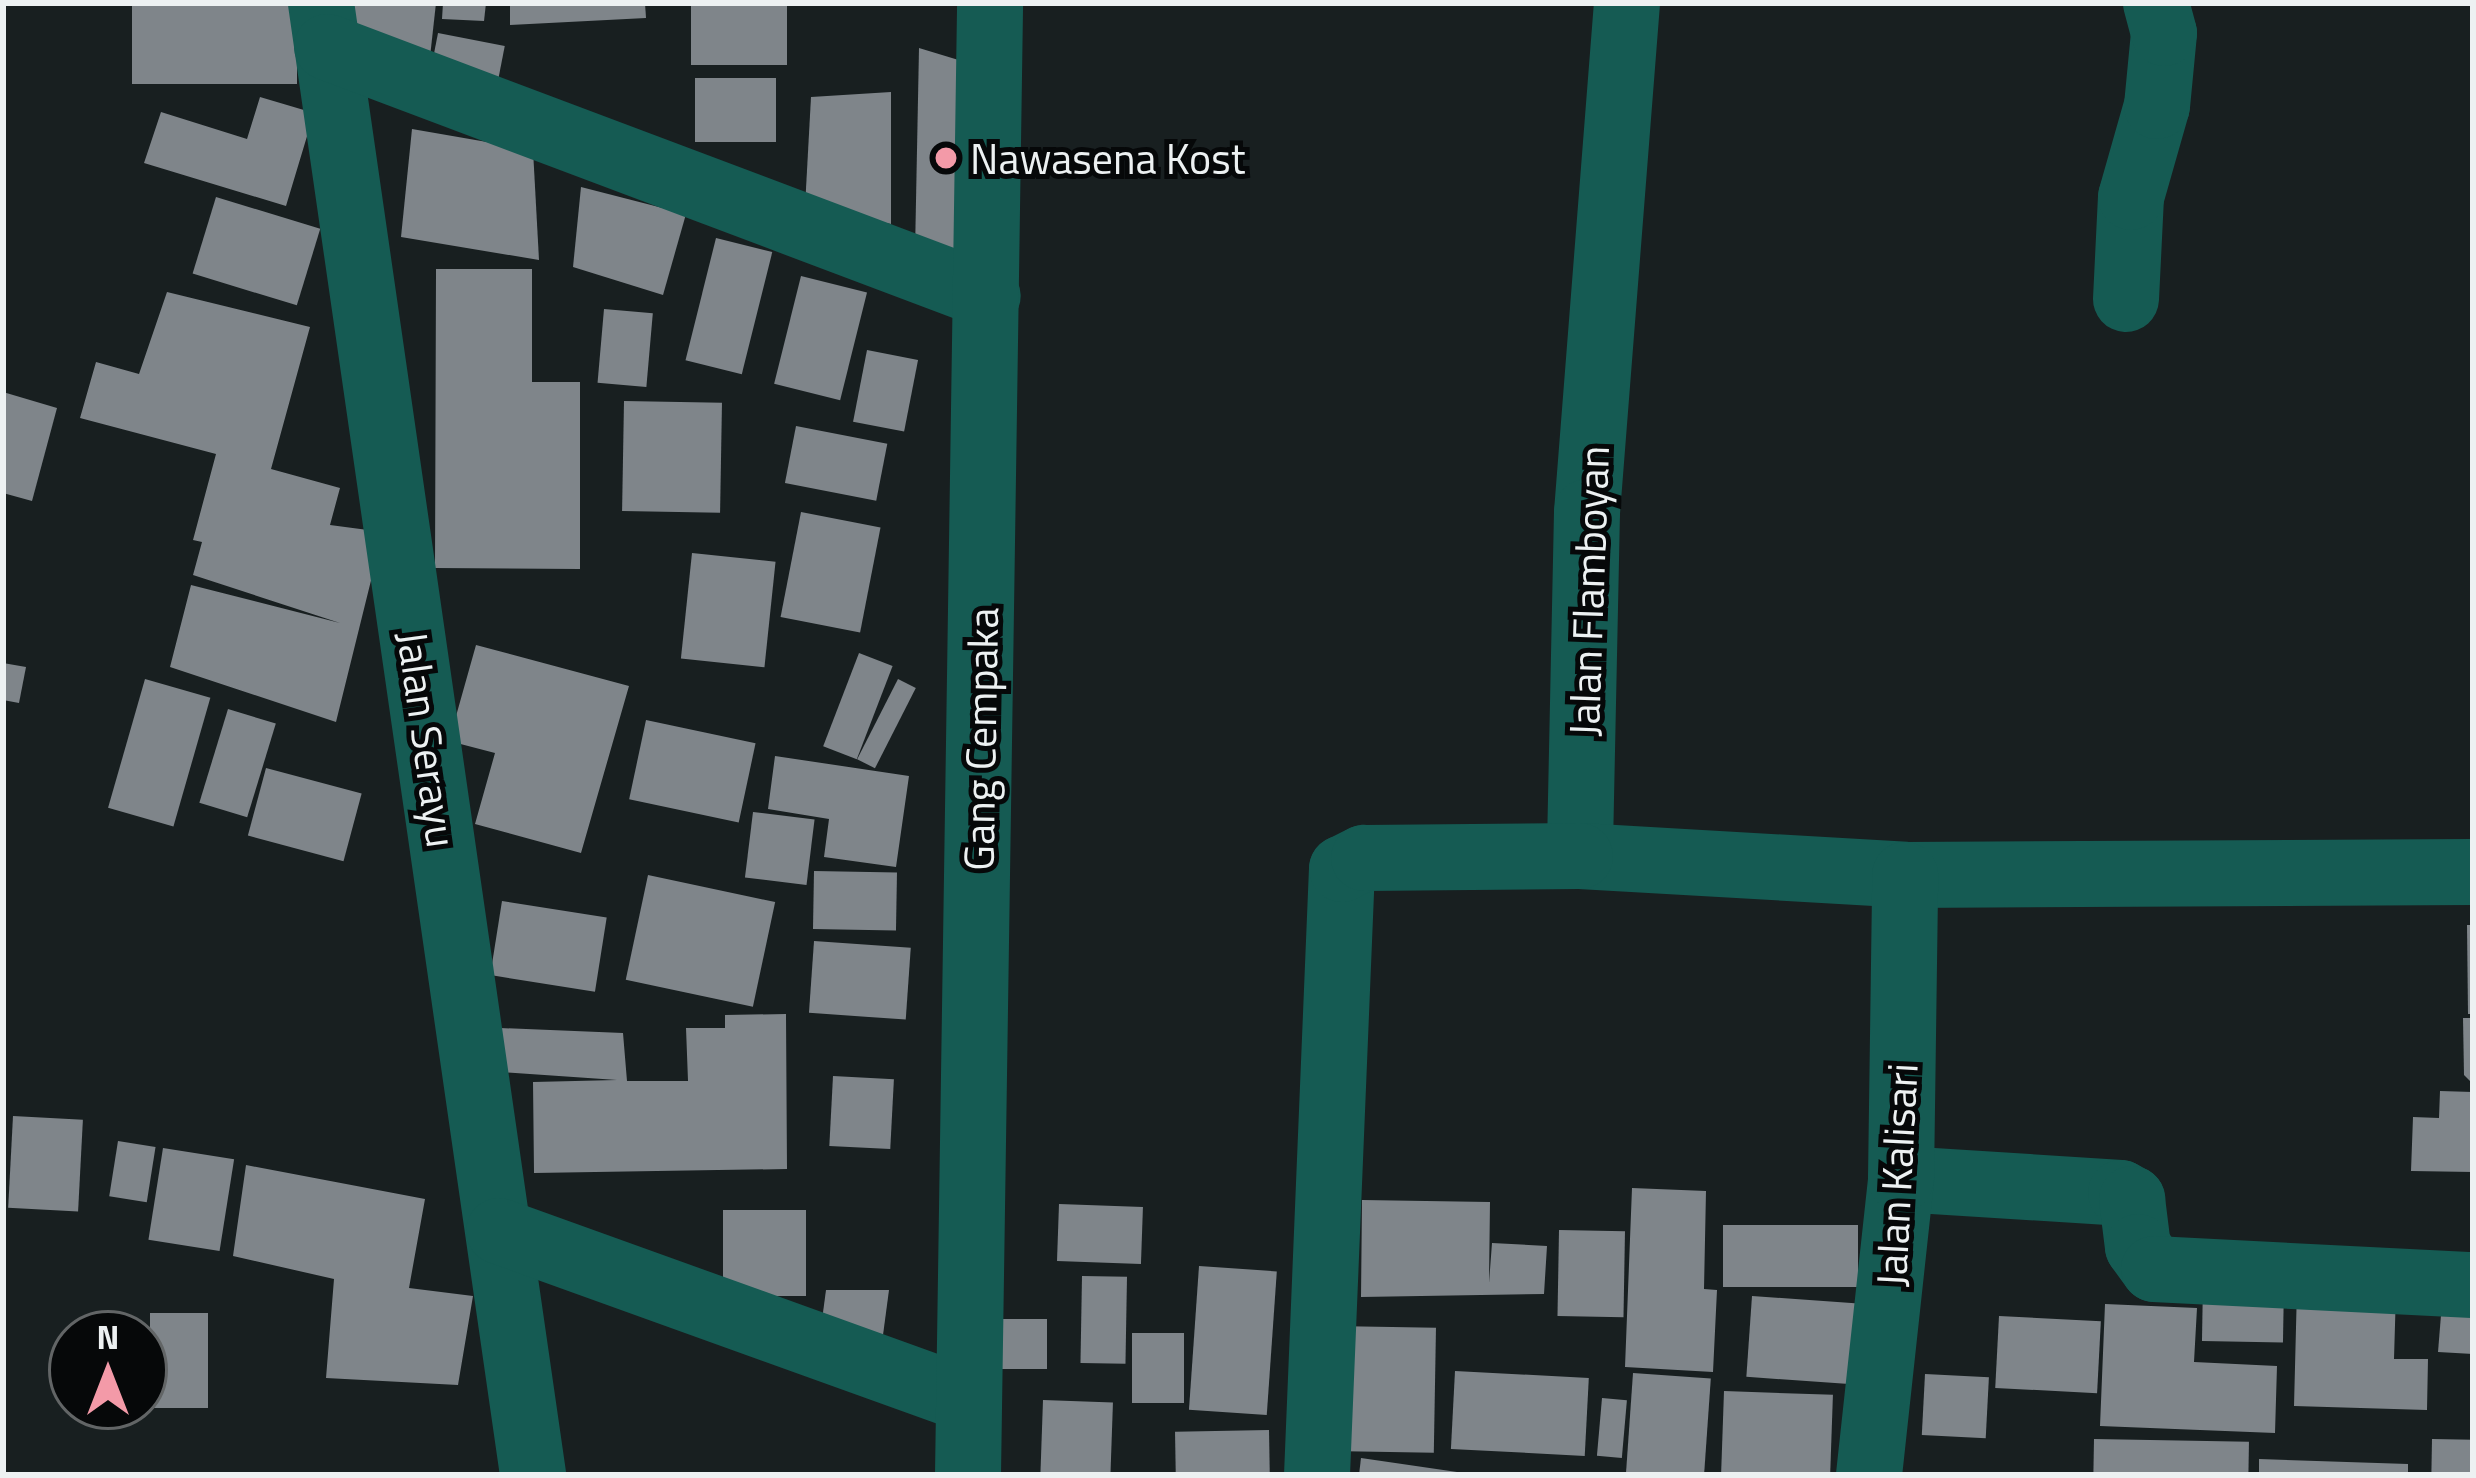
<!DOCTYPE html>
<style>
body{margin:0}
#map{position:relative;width:2476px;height:1478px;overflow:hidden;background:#181f20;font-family:"Titillium Web",sans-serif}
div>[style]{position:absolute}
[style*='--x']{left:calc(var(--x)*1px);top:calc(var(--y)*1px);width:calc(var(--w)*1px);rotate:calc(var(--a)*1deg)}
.building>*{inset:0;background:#7f858a;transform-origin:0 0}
.minor>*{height:66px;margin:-33px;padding:0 33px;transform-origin:33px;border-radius:33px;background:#155b53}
.dots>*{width:33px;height:33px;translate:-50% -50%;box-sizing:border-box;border:6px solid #060809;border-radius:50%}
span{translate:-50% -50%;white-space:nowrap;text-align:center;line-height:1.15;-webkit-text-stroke:10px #060809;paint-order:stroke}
.poi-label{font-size:42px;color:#edf1f2}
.left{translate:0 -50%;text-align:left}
.street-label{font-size:42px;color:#edf1f2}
.frame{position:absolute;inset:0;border:6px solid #edf1f2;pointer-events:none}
.north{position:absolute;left:48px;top:1310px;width:120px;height:120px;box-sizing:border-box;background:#060809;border:3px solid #626566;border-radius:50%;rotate:0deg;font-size:33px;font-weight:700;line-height:48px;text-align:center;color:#edf1f2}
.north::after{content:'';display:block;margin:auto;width:42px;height:54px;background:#f39aa8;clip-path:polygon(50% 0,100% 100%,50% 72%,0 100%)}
</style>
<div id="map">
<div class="building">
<div style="left:132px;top:3px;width:165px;height:81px"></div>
<div style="clip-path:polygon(352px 3px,436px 3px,430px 57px,347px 47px)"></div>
<div style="clip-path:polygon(443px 3px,486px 3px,484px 21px,442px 19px)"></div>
<div style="clip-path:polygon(510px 3px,645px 3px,646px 18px,510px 25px)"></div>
<div style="left:691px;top:3px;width:96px;height:62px"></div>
<div style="left:438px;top:33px;width:68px;height:48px;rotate:11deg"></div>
<div style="clip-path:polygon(919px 48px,975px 65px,974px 269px,915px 252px)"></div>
<div style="left:695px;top:78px;width:81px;height:64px"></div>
<div style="clip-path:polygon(891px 92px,891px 224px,805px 207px,811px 97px)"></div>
<div style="clip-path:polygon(260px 97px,314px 113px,286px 206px,144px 163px,161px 112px,247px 139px)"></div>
<div style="clip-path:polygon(412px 129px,533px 150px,539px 260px,401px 237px)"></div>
<div style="clip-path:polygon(581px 187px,686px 214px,663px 295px,573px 267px)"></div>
<div style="left:216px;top:197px;width:109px;height:80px;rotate:17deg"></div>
<div style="left:716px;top:238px;width:58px;height:126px;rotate:14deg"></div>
<div style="clip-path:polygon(436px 269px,532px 269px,532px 382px,580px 382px,580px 569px,435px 568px)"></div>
<div style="left:801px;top:276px;width:68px;height:111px;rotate:14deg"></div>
<div style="clip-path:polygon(167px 292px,310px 327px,271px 469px,340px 488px,330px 525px,383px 532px,336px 722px,170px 667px,191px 585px,340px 623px,193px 575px,202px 542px,193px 540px,216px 454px,80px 418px,96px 362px,139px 374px)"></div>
<div style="left:604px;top:309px;width:49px;height:74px;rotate:5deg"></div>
<div style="left:867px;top:350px;width:52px;height:73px;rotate:11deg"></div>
<div style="clip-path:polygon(3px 392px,57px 408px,32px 501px,3px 493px)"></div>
<div style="left:624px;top:401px;width:98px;height:110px;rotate:1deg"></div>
<div style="left:796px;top:426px;width:93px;height:58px;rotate:11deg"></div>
<div style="left:801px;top:512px;width:81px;height:107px;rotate:11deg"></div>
<div style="left:692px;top:553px;width:84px;height:106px;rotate:6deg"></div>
<div style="clip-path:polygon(476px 645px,629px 686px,581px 853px,475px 824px,495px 753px,449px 741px)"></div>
<div style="left:859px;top:653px;width:36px;height:100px;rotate:21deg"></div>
<div style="clip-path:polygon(3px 663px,26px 667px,19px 703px,3px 700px)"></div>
<div style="left:145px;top:679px;width:68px;height:134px;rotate:16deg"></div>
<div style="left:898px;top:679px;width:20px;height:90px;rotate:27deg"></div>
<div style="left:228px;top:709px;width:50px;height:98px;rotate:17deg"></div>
<div style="left:646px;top:720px;width:112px;height:81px;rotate:12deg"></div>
<div style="clip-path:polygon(775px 756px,909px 776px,896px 867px,824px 857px,829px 819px,768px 809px)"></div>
<div style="left:266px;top:768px;width:99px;height:70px;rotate:15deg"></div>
<div style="left:753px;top:812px;width:62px;height:66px;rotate:7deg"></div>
<div style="left:814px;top:871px;width:83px;height:58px;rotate:1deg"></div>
<div style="left:648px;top:875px;width:130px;height:107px;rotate:12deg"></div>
<div style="left:502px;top:901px;width:106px;height:75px;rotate:9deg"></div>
<div style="clip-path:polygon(2467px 925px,2473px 925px,2473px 1014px,2468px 1014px)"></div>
<div style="left:814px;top:941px;width:97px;height:72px;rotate:4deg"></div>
<div style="clip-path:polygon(786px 1014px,787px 1169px,534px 1173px,533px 1082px,617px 1080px,500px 1072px,500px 1028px,623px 1033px,627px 1081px,688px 1081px,686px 1028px,725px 1028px,725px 1015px)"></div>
<div style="clip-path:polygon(2463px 1018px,2473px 1018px,2473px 1084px,2464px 1075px)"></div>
<div style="left:833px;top:1076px;width:61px;height:70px;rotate:3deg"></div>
<div style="clip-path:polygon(2440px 1091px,2473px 1092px,2473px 1172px,2411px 1171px,2413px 1117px,2439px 1118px)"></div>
<div style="left:13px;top:1116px;width:70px;height:92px;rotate:3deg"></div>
<div style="left:118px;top:1141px;width:38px;height:56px;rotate:9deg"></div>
<div style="left:163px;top:1148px;width:72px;height:93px;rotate:9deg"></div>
<div style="clip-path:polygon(246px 1165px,425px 1199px,409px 1288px,473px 1296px,458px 1385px,326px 1378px,334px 1279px,233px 1256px)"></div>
<div style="clip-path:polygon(1632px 1188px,1706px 1191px,1704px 1289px,1717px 1290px,1713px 1372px,1625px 1367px)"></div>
<div style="clip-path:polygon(1362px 1200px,1490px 1202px,1489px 1283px,1492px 1243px,1547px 1246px,1544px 1294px,1361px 1297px)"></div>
<div style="left:1059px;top:1204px;width:84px;height:57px;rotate:2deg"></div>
<div style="left:723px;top:1210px;width:83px;height:86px"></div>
<div style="left:1723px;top:1225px;width:135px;height:62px"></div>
<div style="left:1559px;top:1230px;width:66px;height:86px;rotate:1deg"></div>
<div style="left:1199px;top:1266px;width:78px;height:144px;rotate:4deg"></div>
<div style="clip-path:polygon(2445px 1266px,2473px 1269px,2473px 1354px,2438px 1352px)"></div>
<div style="left:1082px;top:1276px;width:45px;height:87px;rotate:1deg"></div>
<div style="left:2203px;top:1282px;width:81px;height:59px;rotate:1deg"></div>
<div style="clip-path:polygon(2297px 1288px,2396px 1291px,2394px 1359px,2428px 1359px,2427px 1410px,2294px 1406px)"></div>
<div style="clip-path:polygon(826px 1290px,889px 1290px,881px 1350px,820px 1335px)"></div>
<div style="left:1752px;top:1296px;width:110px;height:81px;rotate:4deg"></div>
<div style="clip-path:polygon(2105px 1304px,2197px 1308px,2194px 1362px,2277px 1366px,2275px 1433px,2100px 1426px)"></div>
<div style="left:150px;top:1313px;width:58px;height:95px"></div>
<div style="left:1999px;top:1316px;width:102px;height:72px;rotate:3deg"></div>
<div style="left:995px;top:1319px;width:52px;height:50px"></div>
<div style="left:1333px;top:1326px;width:103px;height:125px;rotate:1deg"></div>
<div style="left:1132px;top:1333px;width:52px;height:70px"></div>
<div style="left:1455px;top:1371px;width:134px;height:78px;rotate:3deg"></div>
<div style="left:1633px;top:1373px;width:78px;height:102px;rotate:4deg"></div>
<div style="left:1925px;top:1374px;width:64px;height:61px;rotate:3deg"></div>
<div style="left:1724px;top:1391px;width:109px;height:84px;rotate:2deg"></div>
<div style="left:1602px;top:1398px;width:25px;height:58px;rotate:5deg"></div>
<div style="left:1043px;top:1400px;width:70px;height:75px;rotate:2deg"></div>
<div style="left:1269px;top:1430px;width:45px;height:94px;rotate:89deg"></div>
<div style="left:2094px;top:1439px;width:155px;height:36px;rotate:1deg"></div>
<div style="left:2432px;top:1439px;width:41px;height:36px;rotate:1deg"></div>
<div style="clip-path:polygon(1361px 1458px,1457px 1472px,1457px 1475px,1359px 1475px)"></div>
<div style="clip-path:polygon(2259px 1459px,2408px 1464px,2408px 1475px,2259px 1475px)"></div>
</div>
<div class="minor">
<div style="--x:321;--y:3;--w:1487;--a:81.8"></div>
<div style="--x:1627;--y:3;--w:511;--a:94.49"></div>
<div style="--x:1587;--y:512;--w:344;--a:91.2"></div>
<div style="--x:1580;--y:856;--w:326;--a:3.3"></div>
<div style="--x:1905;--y:875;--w:568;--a:-0.3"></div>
<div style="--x:327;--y:47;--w:706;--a:20.64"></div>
<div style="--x:2126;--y:299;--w:102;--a:-87.2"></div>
<div style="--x:2131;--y:197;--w:95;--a:-74.1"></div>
<div style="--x:2157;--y:106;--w:73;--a:-84.5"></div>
<div style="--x:2164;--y:33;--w:31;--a:-105"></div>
<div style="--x:1901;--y:1179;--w:220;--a:3.6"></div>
<div style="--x:2121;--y:1193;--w:13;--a:29"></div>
<div style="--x:2132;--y:1199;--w:48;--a:82.9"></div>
<div style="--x:2138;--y:1247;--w:27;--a:54"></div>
<div style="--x:2154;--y:1269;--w:319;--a:2.9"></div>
<div style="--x:499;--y:1231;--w:499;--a:19.8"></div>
<div style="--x:968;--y:1475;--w:1472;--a:-89.14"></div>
<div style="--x:1317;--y:1475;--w:607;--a:-87.64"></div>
<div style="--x:1342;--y:869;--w:25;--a:-27"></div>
<div style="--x:1364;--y:858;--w:216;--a:-0.5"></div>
<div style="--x:1869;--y:1475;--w:298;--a:-83.8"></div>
<div style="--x:1901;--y:1179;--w:304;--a:-89.2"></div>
</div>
<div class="dots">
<div style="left:946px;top:158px;background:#f39aa8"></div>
</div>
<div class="poi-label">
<span class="left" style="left:970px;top:158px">Nawasena Kost</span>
</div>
<div class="street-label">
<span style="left:1588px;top:591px;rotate:-88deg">Jalan Flamboyan</span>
<span style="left:428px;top:739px;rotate:82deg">Jalan Serayu</span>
<span style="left:980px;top:739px;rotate:-89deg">Gang Cempaka</span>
<span style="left:1896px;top:1175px;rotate:-87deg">Jalan Kalisari</span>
</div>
<div class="frame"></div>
<div class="north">N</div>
</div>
